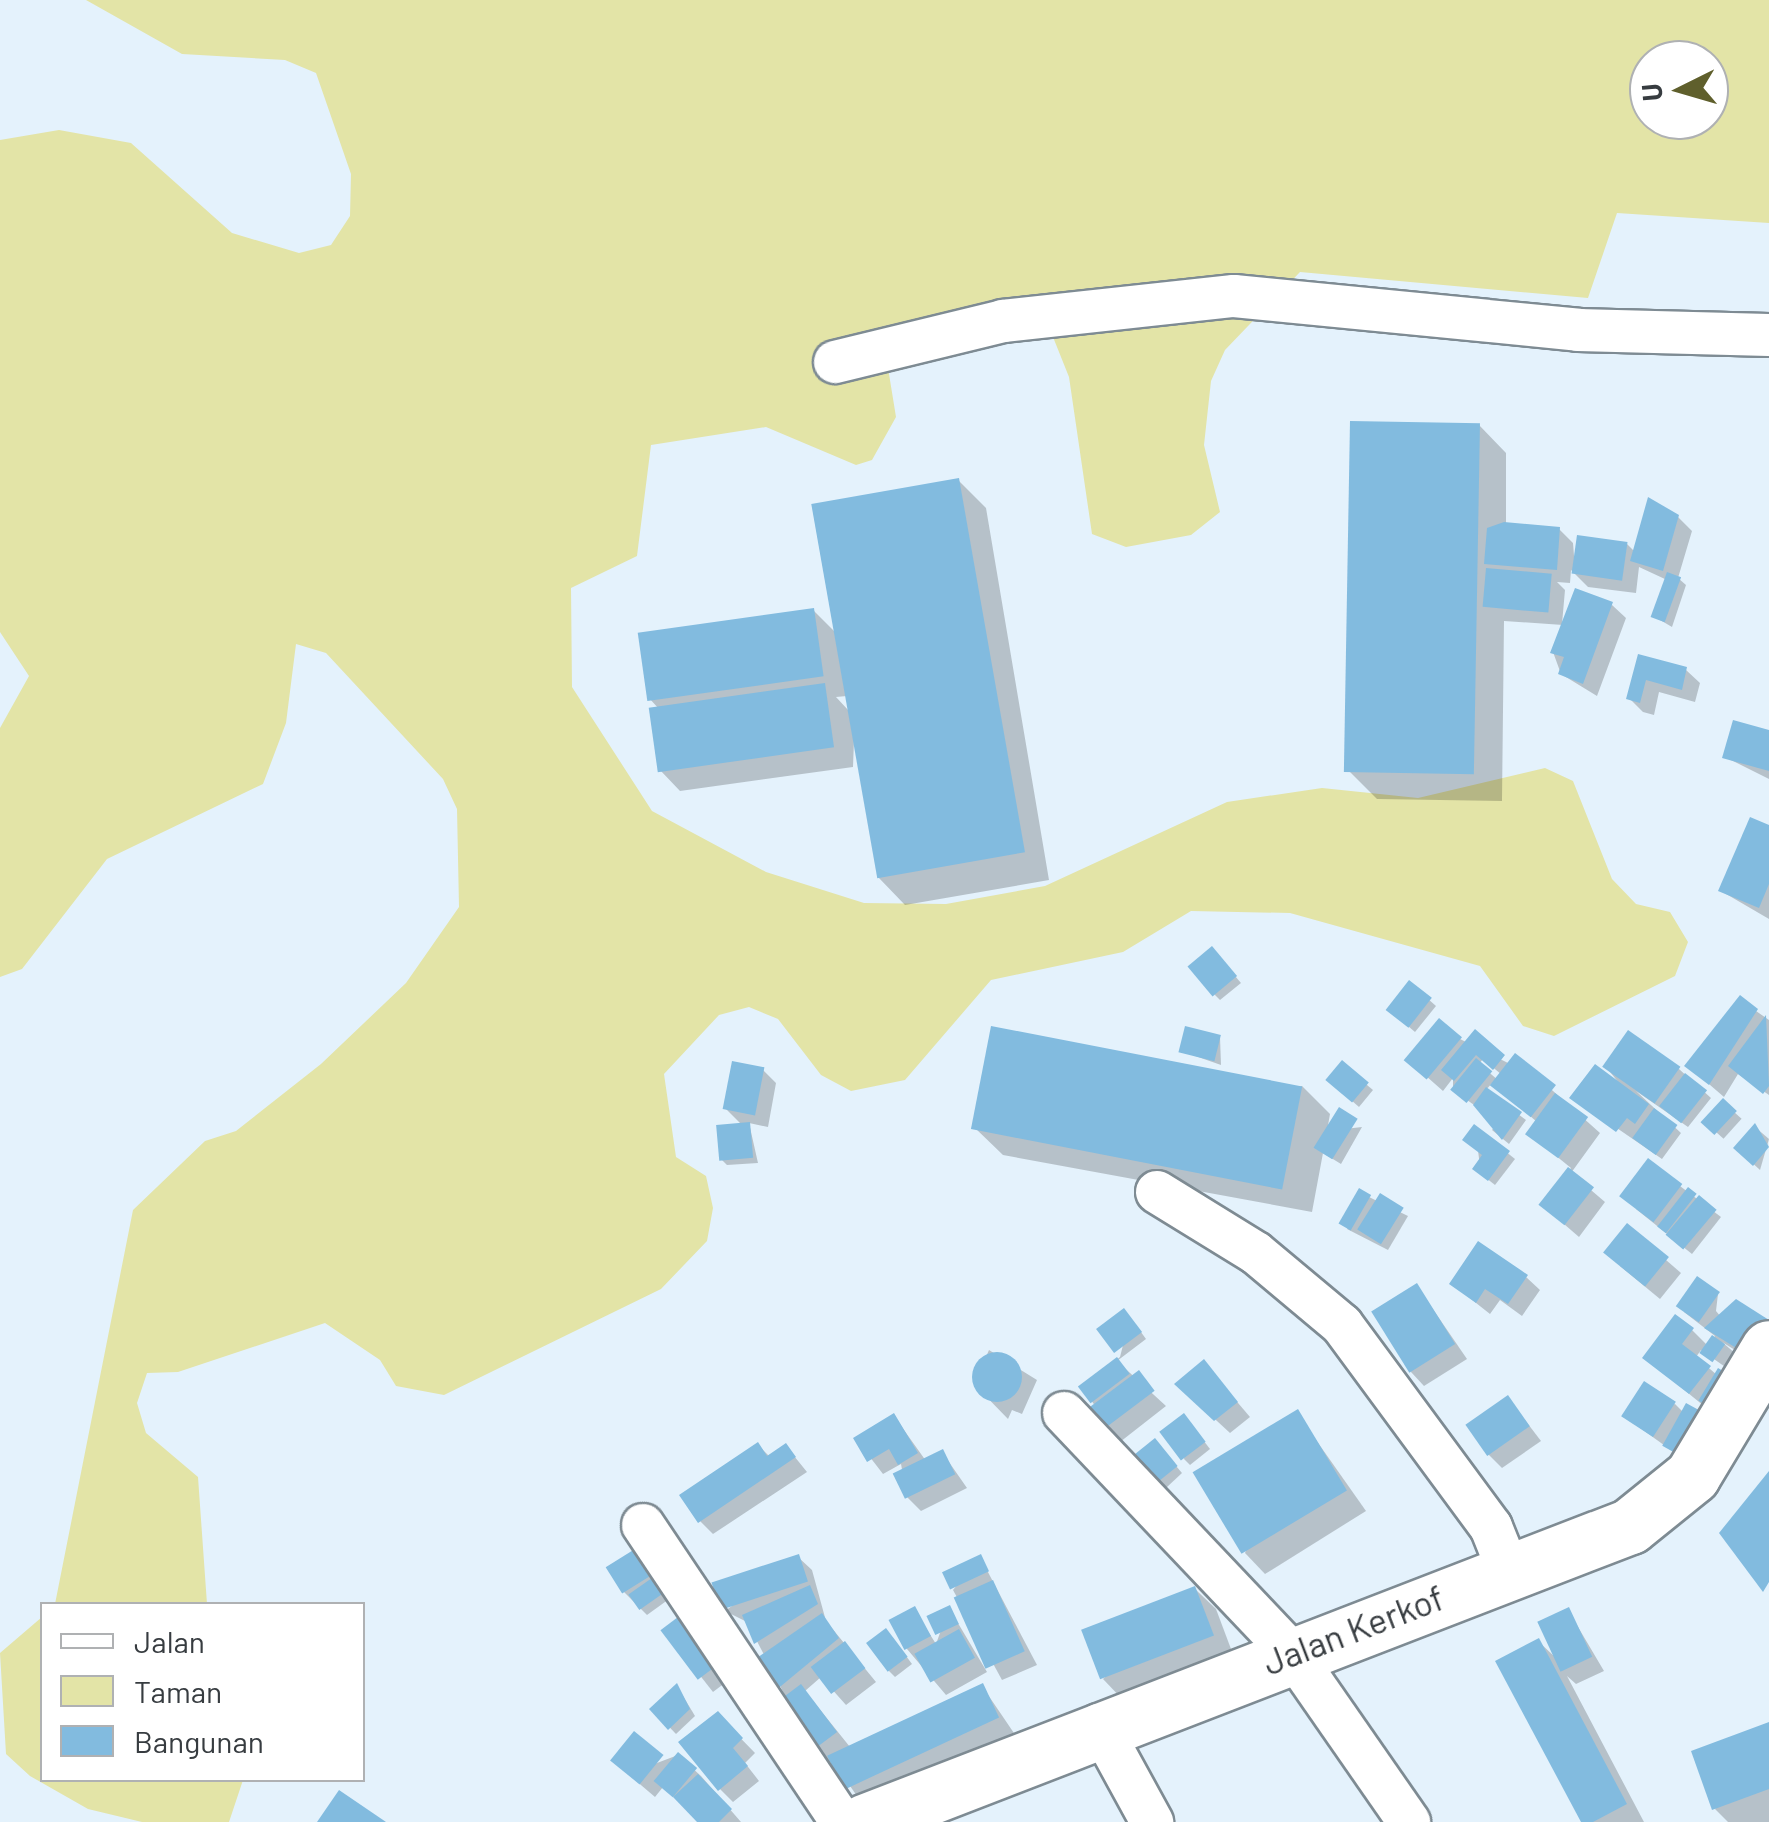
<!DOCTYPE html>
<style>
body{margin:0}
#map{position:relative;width:1769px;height:1822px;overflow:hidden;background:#e4f2fc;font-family:Barlow,sans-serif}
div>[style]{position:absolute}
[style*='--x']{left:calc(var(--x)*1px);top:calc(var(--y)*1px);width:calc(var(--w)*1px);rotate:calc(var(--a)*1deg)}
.green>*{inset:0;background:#e3e4a7}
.shadow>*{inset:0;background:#0003;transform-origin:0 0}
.building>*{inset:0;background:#82bbdf;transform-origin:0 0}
.round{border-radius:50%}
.roads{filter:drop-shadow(2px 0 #7e8b93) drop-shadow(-2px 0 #7e8b93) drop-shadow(0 2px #7e8b93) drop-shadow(0 -2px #7e8b93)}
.minor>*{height:42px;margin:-21px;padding:0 21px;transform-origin:21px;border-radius:21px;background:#fff}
.major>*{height:55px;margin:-27.5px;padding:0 27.5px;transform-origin:27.5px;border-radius:27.5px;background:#fff}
span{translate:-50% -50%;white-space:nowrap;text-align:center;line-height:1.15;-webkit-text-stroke:10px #fff;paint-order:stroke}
.street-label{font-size:35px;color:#373c40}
.legend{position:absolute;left:40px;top:1602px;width:325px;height:180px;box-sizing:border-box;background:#fff;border:2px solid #afb1b3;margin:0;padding:12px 18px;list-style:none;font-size:30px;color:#373c40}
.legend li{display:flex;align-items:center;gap:20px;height:50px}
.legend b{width:50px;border:2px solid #afb1b3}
.north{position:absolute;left:1629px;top:40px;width:100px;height:100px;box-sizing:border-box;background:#fff;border:2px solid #afb1b3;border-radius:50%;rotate:265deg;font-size:28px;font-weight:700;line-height:40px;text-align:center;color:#373c40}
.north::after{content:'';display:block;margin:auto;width:35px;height:45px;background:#5f5f2c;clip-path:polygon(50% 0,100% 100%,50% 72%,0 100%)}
</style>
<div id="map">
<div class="green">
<div style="clip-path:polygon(evenodd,86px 0,1769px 0,1769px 223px,1617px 213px,1588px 298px,1300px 272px,1225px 350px,1211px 381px,1204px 445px,1220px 512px,1191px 535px,1126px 547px,1092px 534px,1069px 377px,1037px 297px,882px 331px,896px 417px,872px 460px,856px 465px,766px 427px,651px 445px,637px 556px,571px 588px,572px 687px,652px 811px,766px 872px,864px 903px,946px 904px,1045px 886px,1227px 802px,1322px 788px,1418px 798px,1545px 768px,1573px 781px,1612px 879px,1636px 904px,1670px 912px,1688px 942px,1675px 976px,1554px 1036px,1523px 1026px,1480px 966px,1290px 913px,1191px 911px,1123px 952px,991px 980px,905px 1080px,851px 1091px,821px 1075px,778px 1019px,749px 1007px,719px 1015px,664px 1074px,676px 1157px,706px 1176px,713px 1208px,707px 1241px,661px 1289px,444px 1395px,396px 1386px,380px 1360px,325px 1323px,178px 1372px,147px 1373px,137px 1403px,146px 1433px,198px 1477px,207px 1604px,55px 1604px,133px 1210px,205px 1141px,236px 1131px,321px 1064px,406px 983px,459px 907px,457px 809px,443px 779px,326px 653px,296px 644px,286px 723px,263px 784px,107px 859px,22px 969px,0 977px,0 728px,29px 676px,0 632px,0 140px,59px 130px,131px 143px,232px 233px,299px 253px,331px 245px,350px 216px,351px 174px,316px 73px,285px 60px,182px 54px,86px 0,1649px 60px,1709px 60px,1709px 120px,1649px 120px,1649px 60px)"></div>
<div style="clip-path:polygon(42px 1617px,42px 1780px,243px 1780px,229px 1822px,142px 1822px,88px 1809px,30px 1776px,6px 1754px,0 1653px)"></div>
</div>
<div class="shadow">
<div style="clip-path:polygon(1479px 425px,1506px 453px,1506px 525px,1559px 529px,1573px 543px,1575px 568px,1627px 544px,1635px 552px,1678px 517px,1692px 531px,1678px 578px,1686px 585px,1672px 627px,1655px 617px,1667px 580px,1639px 567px,1636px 593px,1588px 587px,1571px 570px,1570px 583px,1557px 582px,1565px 590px,1562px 624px,1612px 605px,1626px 618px,1597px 696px,1561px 674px,1553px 652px,1563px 625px,1504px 621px,1502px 801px,1377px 799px,1349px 771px)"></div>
<div style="clip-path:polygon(evenodd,958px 480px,986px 508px,1049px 880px,905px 905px,878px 877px,854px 740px,853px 767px,680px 791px,660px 770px,659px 709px,649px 698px,813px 610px,836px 633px,958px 480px,847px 696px,849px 711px,836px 697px,847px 696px)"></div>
<div style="clip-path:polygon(1640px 658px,1686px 670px,1700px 683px,1695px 702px,1659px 692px,1654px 715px,1643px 712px,1629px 698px)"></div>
<div style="clip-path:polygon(1769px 733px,1769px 779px,1725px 757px)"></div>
<div style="clip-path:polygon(1769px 827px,1769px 919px,1721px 891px)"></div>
<div style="clip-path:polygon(1218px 956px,1241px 983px,1220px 1000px,1215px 995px)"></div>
<div style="clip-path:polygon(1410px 983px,1436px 1006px,1415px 1032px,1395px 1015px)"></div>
<div style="clip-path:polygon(1756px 1011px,1769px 1020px,1769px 1095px,1738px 1074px,1724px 1097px,1688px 1066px)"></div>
<div style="clip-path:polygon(1220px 1037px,1221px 1065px,1181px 1051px)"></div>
<div style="clip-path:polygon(evenodd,1460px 1039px,1510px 1064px,1515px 1057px,1600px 1133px,1571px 1173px,1605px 1202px,1579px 1237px,1542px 1205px,1571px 1168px,1529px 1134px,1537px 1122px,1492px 1083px,1486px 1090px,1526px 1120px,1509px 1144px,1492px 1130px,1498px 1122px,1453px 1090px,1453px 1078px,1443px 1091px,1409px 1061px,1460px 1039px,1483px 1059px,1502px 1075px,1498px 1080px,1479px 1064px,1483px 1059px)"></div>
<div style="clip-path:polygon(1606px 1067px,1679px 1069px,1711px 1098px,1688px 1127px,1636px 1091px,1681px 1133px,1662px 1159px,1573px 1098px,1623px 1088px)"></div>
<div style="clip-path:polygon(763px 1070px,776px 1083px,768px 1127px,749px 1123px,758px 1163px,727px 1165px,721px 1159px,742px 1125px,725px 1108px)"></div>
<div style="clip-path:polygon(1367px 1085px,1373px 1090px,1359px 1107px,1335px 1086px)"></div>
<div style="clip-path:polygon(1302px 1086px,1330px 1114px,1327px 1131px,1362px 1127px,1341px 1164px,1323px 1153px,1312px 1212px,1003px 1155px,975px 1128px)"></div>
<div style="left:1723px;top:1102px;width:25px;height:27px;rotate:42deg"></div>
<div style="clip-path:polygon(1475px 1127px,1515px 1159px,1495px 1185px,1481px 1174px)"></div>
<div style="clip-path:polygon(1755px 1127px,1769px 1139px,1760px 1170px,1736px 1148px)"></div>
<div style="clip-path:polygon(1680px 1186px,1721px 1217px,1692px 1254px,1636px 1209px)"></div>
<div style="clip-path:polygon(1369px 1197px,1408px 1216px,1388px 1250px,1347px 1229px)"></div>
<div style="clip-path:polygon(1628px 1227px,1681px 1273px,1660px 1299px,1620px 1266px)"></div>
<div style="clip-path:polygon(1526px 1277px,1540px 1290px,1522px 1316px,1500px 1300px,1490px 1314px,1452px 1284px)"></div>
<div style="clip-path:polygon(1417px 1286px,1467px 1359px,1424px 1386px,1411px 1372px)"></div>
<div style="clip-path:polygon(1718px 1294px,1716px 1311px,1764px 1368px,1722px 1342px,1750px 1366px,1731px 1371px,1701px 1350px,1696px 1357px,1717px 1375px,1704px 1406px,1645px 1358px,1692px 1330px,1708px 1346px,1715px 1336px,1684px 1312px)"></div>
<div style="clip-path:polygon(1130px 1317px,1146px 1339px,1117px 1361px,1166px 1406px,1120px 1442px,1082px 1387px,1120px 1357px)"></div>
<div style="clip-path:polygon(989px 1350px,1037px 1380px,1022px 1414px,1012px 1410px,1008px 1419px,974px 1384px)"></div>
<div style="clip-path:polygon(1204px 1363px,1250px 1417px,1230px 1433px,1191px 1397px)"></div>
<div style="clip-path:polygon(1508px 1398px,1541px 1441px,1502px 1468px,1488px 1454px)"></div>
<div style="clip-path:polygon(1675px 1404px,1683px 1412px,1668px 1448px,1625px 1417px)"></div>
<div style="clip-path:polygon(1297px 1413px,1366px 1511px,1265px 1574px,1245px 1553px)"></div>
<div style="clip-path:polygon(894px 1416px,926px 1461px,942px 1452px,967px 1488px,921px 1511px,907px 1497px,901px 1464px,883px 1474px,856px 1439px)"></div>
<div style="clip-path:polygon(1190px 1423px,1210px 1449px,1190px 1465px,1184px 1459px)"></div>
<div style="clip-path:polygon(758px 1445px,770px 1457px,786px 1446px,807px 1472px,713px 1534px,700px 1521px)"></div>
<div style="clip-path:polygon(1160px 1447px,1182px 1473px,1166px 1488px,1138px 1456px)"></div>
<div style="clip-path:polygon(643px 1547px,676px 1594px,647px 1615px,623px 1591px)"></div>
<div style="clip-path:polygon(798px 1557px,812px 1570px,826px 1621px,876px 1682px,846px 1705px,821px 1677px,805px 1691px,850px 1747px,982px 1686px,1018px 1739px,866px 1809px,832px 1760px,822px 1767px,747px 1622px,725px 1611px)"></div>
<div style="clip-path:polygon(980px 1557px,1037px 1665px,1002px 1680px,953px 1590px)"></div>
<div style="clip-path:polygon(1195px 1589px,1216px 1609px,1234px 1657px,1123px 1700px,1103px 1679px)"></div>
<div style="clip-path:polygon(949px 1608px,987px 1672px,946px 1695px,907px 1649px,914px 1609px,936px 1644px)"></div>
<div style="clip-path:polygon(1568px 1610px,1604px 1671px,1576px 1684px,1567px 1676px,1644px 1822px,1584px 1822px,1538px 1641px,1557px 1659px)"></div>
<div style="clip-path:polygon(665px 1631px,734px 1676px,713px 1692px)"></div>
<div style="clip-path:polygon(892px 1637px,912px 1664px,895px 1677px,889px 1671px)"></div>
<div style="clip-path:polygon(677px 1686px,695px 1716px,676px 1734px,653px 1710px)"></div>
<div style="clip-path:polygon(717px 1714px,755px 1753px,745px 1763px,759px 1781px,733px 1802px,720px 1789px)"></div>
<div style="clip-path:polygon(1769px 1725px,1769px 1822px,1728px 1822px,1715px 1809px)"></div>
<div style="clip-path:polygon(678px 1755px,701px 1776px,741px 1822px,700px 1822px,663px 1787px,655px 1797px,628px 1774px)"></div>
</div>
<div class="building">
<div style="left:1350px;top:421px;width:130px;height:351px;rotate:1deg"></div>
<div style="left:959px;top:478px;width:380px;height:150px;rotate:80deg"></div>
<div style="clip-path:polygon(1648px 497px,1679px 515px,1663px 571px,1630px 561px)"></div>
<div style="clip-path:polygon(1504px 522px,1560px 527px,1557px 570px,1484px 564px,1487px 528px)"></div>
<div style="left:1577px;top:535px;width:51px;height:39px;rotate:8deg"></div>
<div style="left:1486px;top:568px;width:66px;height:39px;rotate:5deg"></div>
<div style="left:1667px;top:572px;width:15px;height:48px;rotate:20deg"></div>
<div style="clip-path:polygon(1575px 588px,1613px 602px,1583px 684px,1558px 674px,1564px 657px,1550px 653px)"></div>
<div style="left:814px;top:608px;width:69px;height:178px;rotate:82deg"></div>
<div style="clip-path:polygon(1638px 654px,1687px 667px,1682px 690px,1646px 680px,1640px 703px,1626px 699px)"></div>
<div style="left:825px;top:683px;width:65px;height:178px;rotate:82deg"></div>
<div style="clip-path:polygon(1733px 720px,1769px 730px,1769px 771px,1722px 758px)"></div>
<div style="clip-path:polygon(1750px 817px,1769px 825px,1769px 884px,1759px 908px,1718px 891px)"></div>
<div style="left:1212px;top:946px;width:39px;height:32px;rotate:50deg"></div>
<div style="left:1409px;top:980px;width:29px;height:38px;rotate:38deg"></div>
<div style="clip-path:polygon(1740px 995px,1758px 1009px,1709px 1085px,1684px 1066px)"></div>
<div style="clip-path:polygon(1766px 1015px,1769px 1086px,1763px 1094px,1728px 1066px)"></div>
<div style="left:1439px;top:1018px;width:30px;height:55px;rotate:40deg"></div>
<div style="left:991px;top:1026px;width:317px;height:105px;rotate:11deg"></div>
<div style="left:1185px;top:1026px;width:37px;height:27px;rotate:14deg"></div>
<div style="clip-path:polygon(1475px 1029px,1505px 1055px,1493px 1070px,1476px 1055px,1454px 1081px,1441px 1070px)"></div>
<div style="left:1628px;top:1030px;width:64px;height:45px;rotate:35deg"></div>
<div style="left:1515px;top:1053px;width:52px;height:41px;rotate:38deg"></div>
<div style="left:1476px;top:1058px;width:21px;height:41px;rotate:39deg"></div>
<div style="left:1342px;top:1060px;width:35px;height:26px;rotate:40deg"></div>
<div style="left:732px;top:1061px;width:33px;height:49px;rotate:11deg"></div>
<div style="clip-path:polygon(1595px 1064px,1649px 1104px,1635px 1124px,1627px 1118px,1616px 1132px,1569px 1098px)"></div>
<div style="left:1685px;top:1073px;width:28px;height:42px;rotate:38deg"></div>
<div style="clip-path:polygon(1486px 1087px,1522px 1112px,1502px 1140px,1473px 1105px)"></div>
<div style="left:1555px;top:1093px;width:41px;height:51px;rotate:36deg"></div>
<div style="left:1723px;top:1098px;width:19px;height:33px;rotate:43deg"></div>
<div style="left:1339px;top:1107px;width:22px;height:48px;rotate:32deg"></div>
<div style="left:1654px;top:1108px;width:29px;height:37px;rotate:36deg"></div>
<div style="left:750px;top:1122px;width:36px;height:34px;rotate:85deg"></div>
<div style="clip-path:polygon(1755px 1123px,1769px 1147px,1753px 1166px,1733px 1148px)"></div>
<div style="clip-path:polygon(1474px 1124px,1510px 1151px,1488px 1181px,1472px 1169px,1482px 1155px,1462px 1140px)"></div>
<div style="left:1648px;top:1158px;width:43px;height:48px;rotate:37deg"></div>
<div style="left:1568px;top:1167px;width:33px;height:48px;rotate:38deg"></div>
<div style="left:1688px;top:1187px;width:11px;height:50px;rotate:38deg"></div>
<div style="left:1359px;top:1188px;width:14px;height:41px;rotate:30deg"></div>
<div style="left:1380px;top:1193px;width:28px;height:43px;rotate:32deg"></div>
<div style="left:1699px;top:1195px;width:23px;height:52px;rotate:40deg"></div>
<div style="left:1627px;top:1223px;width:54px;height:38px;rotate:39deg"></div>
<div style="clip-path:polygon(1478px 1241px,1528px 1275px,1508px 1304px,1485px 1289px,1476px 1303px,1449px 1284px)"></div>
<div style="left:1697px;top:1276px;width:28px;height:37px;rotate:35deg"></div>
<div style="left:1417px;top:1283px;width:72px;height:54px;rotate:58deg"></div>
<div style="clip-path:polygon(1736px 1299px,1769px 1320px,1749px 1356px,1704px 1328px)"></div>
<div style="left:1124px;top:1308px;width:30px;height:35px;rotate:53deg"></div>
<div style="clip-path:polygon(1675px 1314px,1694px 1328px,1682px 1344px,1711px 1366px,1689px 1394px,1642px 1358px)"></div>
<div style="left:1712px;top:1335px;width:16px;height:22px;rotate:35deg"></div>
<div class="round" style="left:972px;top:1352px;width:50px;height:50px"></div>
<div style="left:1117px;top:1357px;width:21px;height:49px;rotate:53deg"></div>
<div style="clip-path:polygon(1204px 1359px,1238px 1402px,1214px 1421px,1174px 1384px)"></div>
<div style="left:1718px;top:1368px;width:23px;height:38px;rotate:31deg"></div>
<div style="left:1139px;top:1370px;width:26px;height:64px;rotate:53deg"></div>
<div style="left:1644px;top:1381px;width:38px;height:42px;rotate:33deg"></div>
<div style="left:1508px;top:1395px;width:38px;height:52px;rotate:55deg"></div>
<div style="left:1686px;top:1403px;width:25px;height:49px;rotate:29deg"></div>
<div style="left:1298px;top:1409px;width:95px;height:123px;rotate:59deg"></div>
<div style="clip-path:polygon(894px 1413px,918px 1453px,898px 1465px,889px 1449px,867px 1462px,853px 1438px)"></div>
<div style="left:1184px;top:1413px;width:36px;height:31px;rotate:53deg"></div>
<div style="left:1155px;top:1438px;width:36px;height:28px;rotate:51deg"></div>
<div style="clip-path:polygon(758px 1442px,767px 1456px,786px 1443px,796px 1457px,698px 1523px,679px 1495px)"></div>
<div style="left:943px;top:1449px;width:28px;height:56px;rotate:64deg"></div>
<div style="clip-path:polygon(1769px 1471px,1769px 1582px,1763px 1592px,1719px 1533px)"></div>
<div style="left:643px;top:1544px;width:31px;height:44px;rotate:58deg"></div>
<div style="left:799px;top:1554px;width:29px;height:92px;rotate:72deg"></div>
<div style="left:981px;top:1554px;width:19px;height:43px;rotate:65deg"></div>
<div style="left:662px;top:1571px;width:19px;height:41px;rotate:55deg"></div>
<div style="left:993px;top:1580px;width:78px;height:43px;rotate:66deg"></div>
<div style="clip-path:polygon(810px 1585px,818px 1604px,754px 1644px,742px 1615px)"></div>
<div style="left:1195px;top:1586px;width:53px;height:122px;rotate:69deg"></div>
<div style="left:950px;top:1605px;width:21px;height:26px;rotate:65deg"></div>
<div style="left:915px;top:1606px;width:34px;height:30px;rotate:62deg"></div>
<div style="left:1569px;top:1607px;width:55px;height:35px;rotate:65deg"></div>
<div style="left:686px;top:1611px;width:62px;height:32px;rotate:53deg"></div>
<div style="clip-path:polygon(822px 1613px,839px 1638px,775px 1691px,754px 1660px)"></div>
<div style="left:886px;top:1628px;width:36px;height:25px;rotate:53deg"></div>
<div style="left:959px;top:1629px;width:33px;height:51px;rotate:61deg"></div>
<div style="clip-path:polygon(1539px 1638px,1627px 1804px,1593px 1822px,1581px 1822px,1495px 1661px)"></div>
<div style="left:845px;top:1641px;width:34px;height:43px;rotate:53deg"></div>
<div style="clip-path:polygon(677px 1683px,690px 1709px,668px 1730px,649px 1709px)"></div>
<div style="left:983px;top:1683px;width:38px;height:172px;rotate:65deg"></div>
<div style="left:801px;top:1684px;width:60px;height:38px;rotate:53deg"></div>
<div style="clip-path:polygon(718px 1711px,743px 1738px,733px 1748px,748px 1766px,718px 1791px,678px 1742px)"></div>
<div style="clip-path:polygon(1769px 1722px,1769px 1789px,1712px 1810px,1691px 1751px)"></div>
<div style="left:634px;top:1731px;width:38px;height:38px;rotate:39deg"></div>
<div style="left:678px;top:1752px;width:25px;height:38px;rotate:40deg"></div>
<div style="clip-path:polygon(698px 1774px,732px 1809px,719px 1822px,697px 1822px,673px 1797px)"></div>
<div style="clip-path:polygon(339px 1790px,386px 1822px,317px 1822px)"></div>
</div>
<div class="roads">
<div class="minor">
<div style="--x:835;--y:362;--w:173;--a:-13.7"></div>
<div style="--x:1003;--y:321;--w:232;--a:-6.2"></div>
<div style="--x:1234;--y:296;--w:346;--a:5.6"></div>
<div style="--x:1578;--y:330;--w:191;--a:1.5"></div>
<div style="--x:1157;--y:1192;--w:116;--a:31.6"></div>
<div style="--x:1256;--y:1253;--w:112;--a:39.9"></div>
<div style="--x:1342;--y:1325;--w:251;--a:53.6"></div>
<div style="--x:1491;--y:1527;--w:48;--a:68.2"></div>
<div style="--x:1064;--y:1413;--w:330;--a:46.5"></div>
<div style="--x:1291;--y:1652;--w:207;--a:55.2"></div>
<div style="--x:643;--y:1525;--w:358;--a:56.2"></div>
<div style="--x:1099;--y:1725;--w:111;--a:61.3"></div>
</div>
<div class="major">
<div style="--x:864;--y:1822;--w:821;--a:-21.13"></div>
<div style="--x:1630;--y:1526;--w:80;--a:-38.9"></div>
<div style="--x:1692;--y:1476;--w:149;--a:-59"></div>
</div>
</div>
<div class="street-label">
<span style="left:1353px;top:1629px;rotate:-21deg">Jalan Kerkof</span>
</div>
<ul class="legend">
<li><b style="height:12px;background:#fff"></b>Jalan</li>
<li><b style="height:28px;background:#e3e4a7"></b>Taman</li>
<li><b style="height:28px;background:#82bbdf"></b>Bangunan</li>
</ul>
<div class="north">U</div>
</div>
